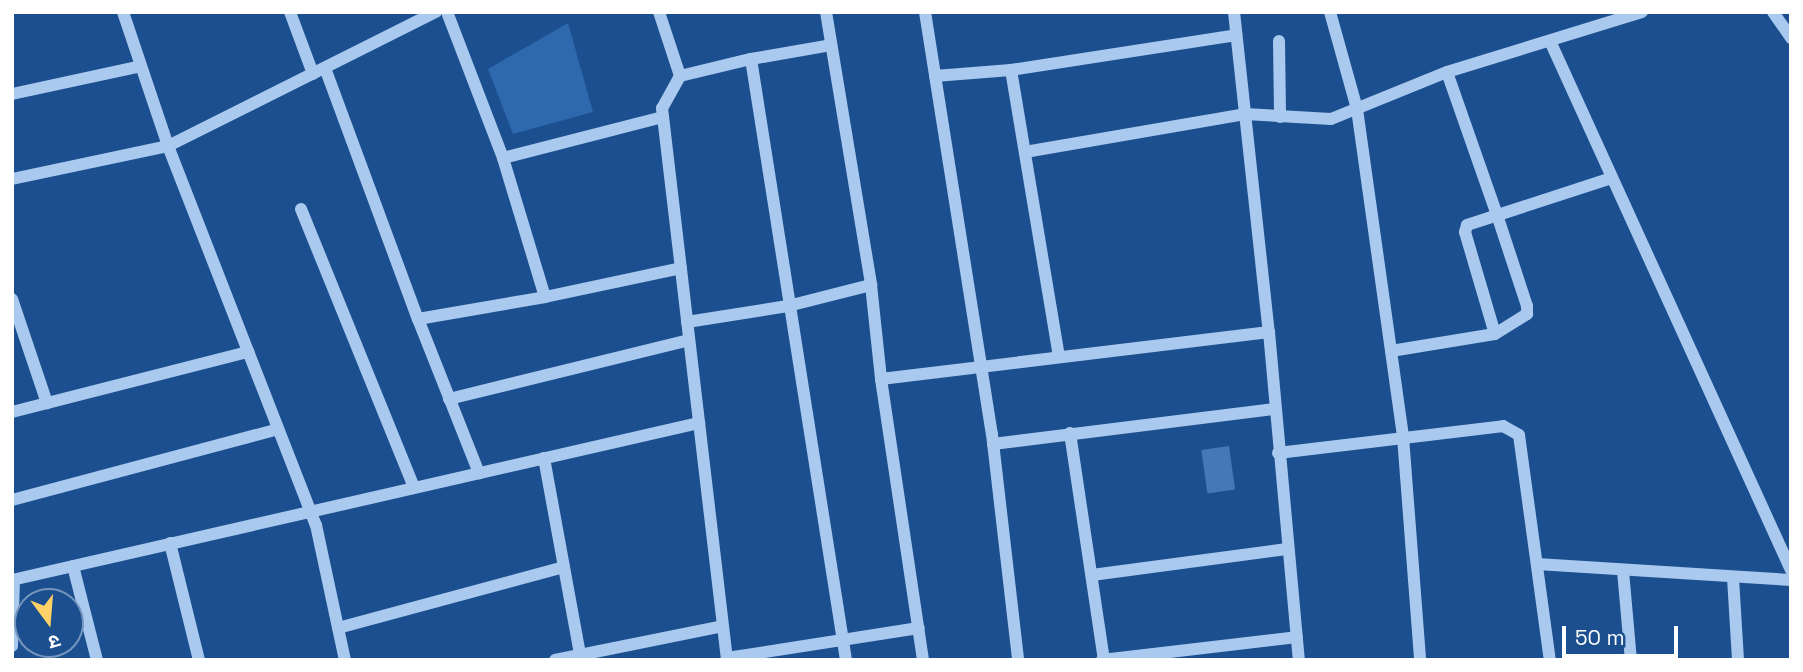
<!DOCTYPE html>
<meta charset="utf-8">
<style>
body{margin:0}
#map{position:relative;width:1803px;height:672px;overflow:hidden;background:#1b4f8f;font-family:"Space Grotesk","Noto Sans Devanagari",sans-serif}
div>[style]{position:absolute}
[style*='--x']{left:calc(var(--x)*1px);top:calc(var(--y)*1px);width:calc(var(--w)*1px);rotate:calc(var(--a)*1deg)}
.green>*{inset:0;background:#2e69ad}
.building>*{inset:0;background:#4478b7;transform-origin:0 0}
.minor>*{height:12px;margin:-6px;padding:0 6px;transform-origin:6px;border-radius:6px;background:#a9c9ee}
span{translate:-50% -50%;white-space:nowrap;text-align:center;line-height:1.15;-webkit-text-stroke:5px #1b4f8f;paint-order:stroke}
.frame{position:absolute;inset:0;border:14px solid #fff;pointer-events:none}
.north{position:absolute;left:14px;top:588px;width:70px;height:70px;box-sizing:border-box;background:#1b4f8f;border:2px solid #7695bc;border-radius:50%;rotate:164deg;font-size:19px;font-weight:700;line-height:28px;text-align:center;color:#fff}
.north::after{content:'';display:block;margin:auto;width:24px;height:32px;background:#ffd166;clip-path:polygon(50% 0,100% 100%,50% 72%,0 100%)}
.scale{position:absolute;left:1562px;top:626px;width:116px;height:32px;box-sizing:border-box;border:4px solid #fff;border-top:0;padding-left:9px;font-size:21px;line-height:24px;white-space:nowrap;color:#fff;-webkit-text-stroke:5px #1b4f8f;paint-order:stroke}
</style>
<div id="map">
<div class="green">
<div style="clip-path:polygon(568px 23px,593px 112px,513px 134px,488px 69px)"></div>
</div>
<div class="building">
<div style="left:1229px;top:446px;width:44px;height:28px;rotate:82deg"></div>
</div>
<div class="minor">
<div style="--x:123;--y:12;--w:141;--a:71.4"></div>
<div style="--x:168;--y:146;--w:407;--a:68.7"></div>
<div style="--x:316;--y:525;--w:138;--a:77.9"></div>
<div style="--x:290;--y:12;--w:66;--a:69.6"></div>
<div style="--x:447;--y:12;--w:156;--a:69"></div>
<div style="--x:503;--y:158;--w:165;--a:-14.4"></div>
<div style="--x:659;--y:12;--w:67;--a:71.8"></div>
<div style="--x:680;--y:76;--w:37;--a:119"></div>
<div style="--x:662;--y:108;--w:556;--a:83.28"></div>
<div style="--x:826;--y:12;--w:277;--a:80.6"></div>
<div style="--x:871;--y:285;--w:95;--a:83.9"></div>
<div style="--x:881;--y:379;--w:284;--a:81.5"></div>
<div style="--x:925;--y:12;--w:427;--a:81"></div>
<div style="--x:992;--y:434;--w:227;--a:83.4"></div>
<div style="--x:1234;--y:12;--w:322;--a:83.8"></div>
<div style="--x:1269;--y:332;--w:329;--a:84.8"></div>
<div style="--x:1330;--y:12;--w:101;--a:74.4"></div>
<div style="--x:1357;--y:109;--w:331;--a:82"></div>
<div style="--x:1403;--y:437;--w:224;--a:85.6"></div>
<div style="--x:1773;--y:12;--w:32;--a:55"></div>
<div style="--x:1279;--y:41;--w:76;--a:89.2"></div>
<div style="--x:1550;--y:41;--w:581;--a:65.51"></div>
<div style="--x:751;--y:59;--w:81;--a:-9.9"></div>
<div style="--x:325;--y:68;--w:268;--a:69.7"></div>
<div style="--x:418;--y:319;--w:166;--a:68.4"></div>
<div style="--x:1011;--y:70;--w:290;--a:80.5"></div>
<div style="--x:680;--y:76;--w:73;--a:-13.5"></div>
<div style="--x:751;--y:59;--w:608;--a:81.02"></div>
<div style="--x:935;--y:76;--w:76;--a:-4.5"></div>
<div style="--x:1011;--y:70;--w:228;--a:-8.8"></div>
<div style="--x:12;--y:94;--w:132;--a:-12.2"></div>
<div style="--x:1025;--y:152;--w:223;--a:-9.8"></div>
<div style="--x:1245;--y:114;--w:86;--a:3.3"></div>
<div style="--x:1331;--y:119;--w:125;--a:-22.1"></div>
<div style="--x:1447;--y:72;--w:204;--a:-17.1"></div>
<div style="--x:503;--y:158;--w:145;--a:73.2"></div>
<div style="--x:12;--y:179;--w:159;--a:-11.9"></div>
<div style="--x:168;--y:146;--w:300;--a:-26.6"></div>
<div style="--x:301;--y:209;--w:300;--a:67.9"></div>
<div style="--x:12;--y:299;--w:110;--a:71.4"></div>
<div style="--x:418;--y:319;--w:129;--a:-9.8"></div>
<div style="--x:545;--y:297;--w:139;--a:-12"></div>
<div style="--x:687;--y:322;--w:102;--a:-9"></div>
<div style="--x:788;--y:306;--w:86;--a:-14.2"></div>
<div style="--x:1495;--y:334;--w:106;--a:-106.4"></div>
<div style="--x:1465;--y:232;--w:7;--a:-74"></div>
<div style="--x:1467;--y:225;--w:152;--a:-18"></div>
<div style="--x:1391;--y:351;--w:105;--a:-9.3"></div>
<div style="--x:1495;--y:334;--w:38;--a:-32"></div>
<div style="--x:1527;--y:314;--w:8;--a:-90"></div>
<div style="--x:1527;--y:306;--w:96;--a:-108.2"></div>
<div style="--x:1497;--y:215;--w:151;--a:-109.3"></div>
<div style="--x:881;--y:379;--w:391;--a:-6.9"></div>
<div style="--x:449;--y:399;--w:247;--a:-13.8"></div>
<div style="--x:12;--y:412;--w:244;--a:-14.3"></div>
<div style="--x:1070;--y:433;--w:230;--a:81.5"></div>
<div style="--x:993;--y:444;--w:282;--a:-7.1"></div>
<div style="--x:1278;--y:453;--w:227;--a:-6.8"></div>
<div style="--x:1503;--y:426;--w:18;--a:29"></div>
<div style="--x:1519;--y:435;--w:227;--a:82.2"></div>
<div style="--x:544;--y:458;--w:200;--a:79.6"></div>
<div style="--x:12;--y:500;--w:275;--a:-14.9"></div>
<div style="--x:170;--y:543;--w:121;--a:76.1"></div>
<div style="--x:1537;--y:564;--w:255;--a:3.6"></div>
<div style="--x:73;--y:566;--w:97;--a:75.7"></div>
<div style="--x:1623;--y:571;--w:89;--a:84.9"></div>
<div style="--x:1092;--y:575;--w:198;--a:-7.6"></div>
<div style="--x:1733;--y:578;--w:82;--a:86.5"></div>
<div style="--x:12;--y:580;--w:705;--a:-12.87"></div>
<div style="--x:338;--y:628;--w:234;--a:-15.1"></div>
<div style="--x:12;--y:646;--w:66;--a:-88.3"></div>
<div style="--x:727;--y:658;--w:194;--a:-8.9"></div>
<div style="--x:555;--y:660;--w:171;--a:-11.4"></div>
<div style="--x:1102;--y:660;--w:196;--a:-6.7"></div>
</div>
<div class="frame"></div>
<div class="north">उ</div>
<div class="scale">50 m</div>
</div>
